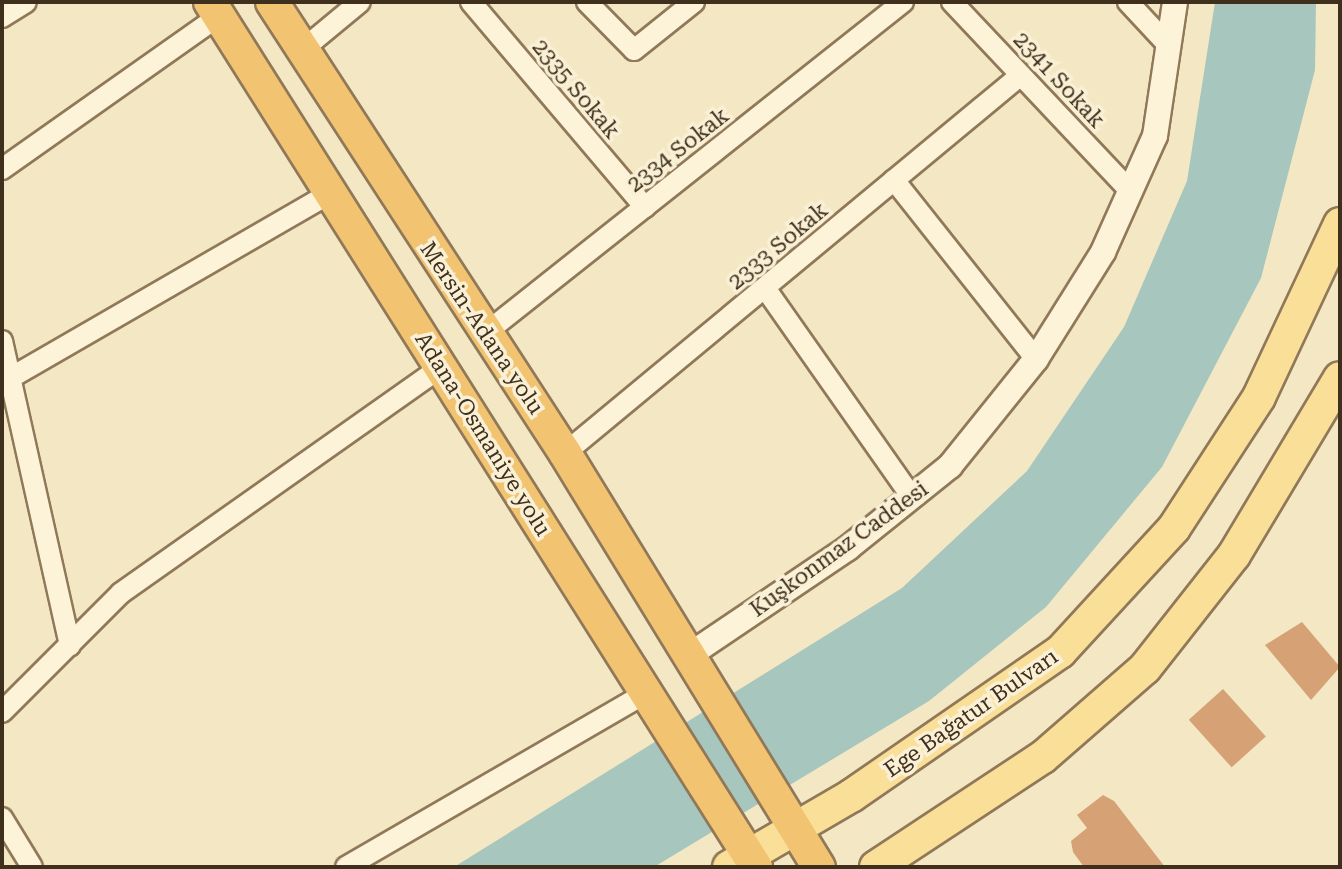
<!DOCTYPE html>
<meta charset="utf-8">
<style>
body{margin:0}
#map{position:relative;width:1342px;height:869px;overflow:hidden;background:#f3e7c4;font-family:"Roboto Serif",serif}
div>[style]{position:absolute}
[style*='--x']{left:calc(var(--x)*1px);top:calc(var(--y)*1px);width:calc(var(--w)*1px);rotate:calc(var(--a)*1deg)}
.water>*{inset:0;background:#a6c6be}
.building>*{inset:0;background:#d5a175;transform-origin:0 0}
.roads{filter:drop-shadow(2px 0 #907858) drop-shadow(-2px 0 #907858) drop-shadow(0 2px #907858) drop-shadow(0 -2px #907858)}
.minor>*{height:20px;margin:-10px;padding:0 10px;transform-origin:10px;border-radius:10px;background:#fcf3d9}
.tertiary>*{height:24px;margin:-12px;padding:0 12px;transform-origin:12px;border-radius:12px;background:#fcf3d9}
.primary>*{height:32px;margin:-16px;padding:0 16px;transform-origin:16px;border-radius:16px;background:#fadf98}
.trunk>*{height:32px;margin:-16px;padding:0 16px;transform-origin:16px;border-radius:16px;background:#f2c472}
span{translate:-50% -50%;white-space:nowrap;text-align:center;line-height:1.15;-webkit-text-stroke:7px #f9f0d5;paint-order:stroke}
.street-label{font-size:22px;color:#3f2f1d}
.frame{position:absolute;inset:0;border:4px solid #3f2f1d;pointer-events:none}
</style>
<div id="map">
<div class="water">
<div style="clip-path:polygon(1215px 2px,1316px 2px,1315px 70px,1261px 278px,1162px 467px,1046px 607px,929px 701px,654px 867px,454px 867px,902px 588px,1027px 471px,1124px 327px,1187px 181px)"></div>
</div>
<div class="building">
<div style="clip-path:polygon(1302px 622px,1340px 667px,1311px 700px,1265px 645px)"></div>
<div style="left:1223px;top:689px;width:64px;height:46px;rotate:48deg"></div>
<div style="clip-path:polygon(1103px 795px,1114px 801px,1165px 867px,1084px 867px,1073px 852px,1071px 841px,1087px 828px,1077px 815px)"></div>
</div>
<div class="roads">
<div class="minor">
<div style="--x:471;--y:2;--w:269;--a:49.7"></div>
<div style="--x:587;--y:2;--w:67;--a:45.6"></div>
<div style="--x:634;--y:50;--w:77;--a:-38.7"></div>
<div style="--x:952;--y:2;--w:260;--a:46.7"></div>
<div style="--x:1128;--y:2;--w:60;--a:47"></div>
<div style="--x:2;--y:17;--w:28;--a:-32"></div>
<div style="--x:302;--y:50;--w:75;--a:-39.6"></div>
<div style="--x:2;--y:169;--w:266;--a:-35.2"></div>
<div style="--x:894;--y:180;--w:228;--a:51.6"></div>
<div style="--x:765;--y:288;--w:256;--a:54.9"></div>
<div style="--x:483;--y:335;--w:536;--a:-38.41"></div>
<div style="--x:2;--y:341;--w:312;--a:77.4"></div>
<div style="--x:10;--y:378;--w:370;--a:-30"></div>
<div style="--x:565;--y:453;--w:592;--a:-39.66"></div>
<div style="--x:2;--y:712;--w:168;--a:-45"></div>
<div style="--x:121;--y:593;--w:392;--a:-35.2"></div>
<div style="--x:2;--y:818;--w:57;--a:58.5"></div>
<div style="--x:346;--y:867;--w:347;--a:-30.1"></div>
</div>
<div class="tertiary">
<div style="--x:688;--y:656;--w:193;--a:-34"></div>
<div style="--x:848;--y:548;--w:131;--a:-38.8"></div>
<div style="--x:950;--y:466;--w:137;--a:-51.2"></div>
<div style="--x:1036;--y:359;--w:126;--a:-57.9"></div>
<div style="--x:1103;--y:252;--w:127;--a:-65.9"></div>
<div style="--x:1155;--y:136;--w:135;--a:-81.5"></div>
</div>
<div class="primary">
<div style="--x:729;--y:867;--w:141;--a:-30.2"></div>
<div style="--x:851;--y:796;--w:254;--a:-34.6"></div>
<div style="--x:1060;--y:652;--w:168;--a:-47.4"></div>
<div style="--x:1174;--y:528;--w:156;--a:-57"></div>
<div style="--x:1259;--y:397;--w:191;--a:-64.9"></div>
<div style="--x:876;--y:867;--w:200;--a:-33.4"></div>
<div style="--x:1043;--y:757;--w:135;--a:-41.1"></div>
<div style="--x:1145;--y:668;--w:144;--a:-51.8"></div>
<div style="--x:1234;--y:555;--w:206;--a:-59.1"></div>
</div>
<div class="trunk">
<div style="--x:210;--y:2;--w:1023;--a:57.74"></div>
<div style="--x:272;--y:2;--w:538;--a:56.99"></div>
<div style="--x:565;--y:453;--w:486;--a:58.5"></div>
</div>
</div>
<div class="street-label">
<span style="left:1059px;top:80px;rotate:47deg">2341 Sokak</span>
<span style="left:576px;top:89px;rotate:50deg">2335 Sokak</span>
<span style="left:678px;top:150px;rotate:-38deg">2334 Sokak</span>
<span style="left:778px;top:246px;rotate:-40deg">2333 Sokak</span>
<span style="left:482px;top:328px;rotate:56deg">Mersin-Adana yolu</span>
<span style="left:483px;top:434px;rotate:58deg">Adana-Osmaniye yolu</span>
<span style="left:839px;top:549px;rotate:-36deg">Kuşkonmaz Caddesi</span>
<span style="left:971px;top:713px;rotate:-35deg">Ege Bağatur Bulvarı</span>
</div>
<div class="frame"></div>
</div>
